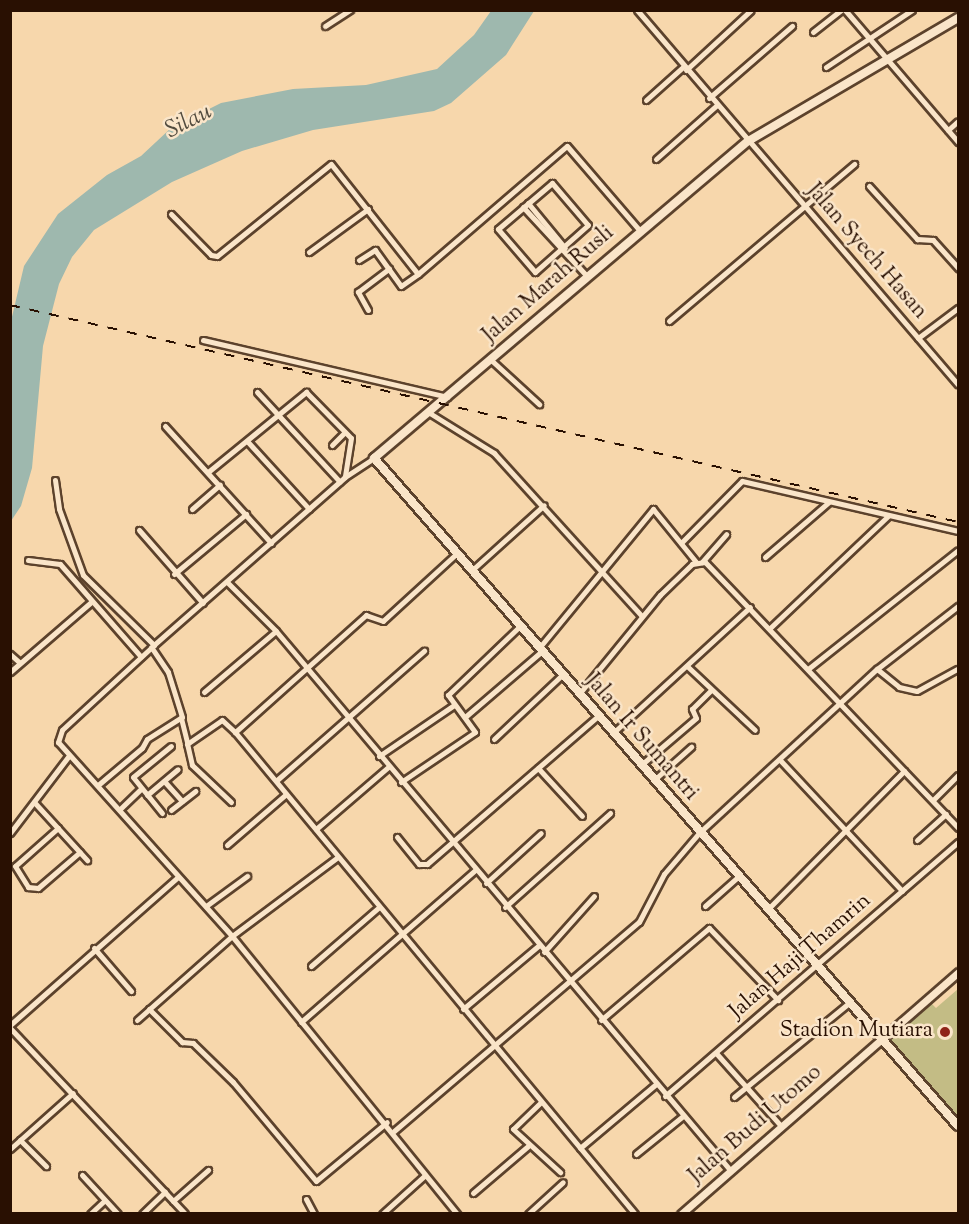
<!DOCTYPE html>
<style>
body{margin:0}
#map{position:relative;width:969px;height:1224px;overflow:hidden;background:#f7d7ac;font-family:"Sorts Mill Goudy",serif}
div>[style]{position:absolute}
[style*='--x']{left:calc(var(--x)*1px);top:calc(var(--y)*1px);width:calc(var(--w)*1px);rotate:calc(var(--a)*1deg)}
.green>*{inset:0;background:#c3bc85}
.water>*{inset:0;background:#9eb8ae}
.roads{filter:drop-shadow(2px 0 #5c422c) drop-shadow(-2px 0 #5c422c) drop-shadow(0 2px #5c422c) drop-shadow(0 -2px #5c422c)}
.minor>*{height:5px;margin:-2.5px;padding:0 2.5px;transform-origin:2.5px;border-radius:2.5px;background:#fae5c9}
.tertiary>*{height:7px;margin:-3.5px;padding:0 3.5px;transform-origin:3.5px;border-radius:3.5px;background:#fae5c9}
.secondary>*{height:8px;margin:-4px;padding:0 4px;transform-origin:4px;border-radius:4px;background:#fae5c9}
.rail>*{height:1.5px;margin-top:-0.75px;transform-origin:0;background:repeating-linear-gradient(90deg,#291002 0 10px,transparent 0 20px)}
.dots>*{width:16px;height:16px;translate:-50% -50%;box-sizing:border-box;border:3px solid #fae5c9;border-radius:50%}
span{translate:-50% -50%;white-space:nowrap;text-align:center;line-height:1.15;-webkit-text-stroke:5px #fae5c9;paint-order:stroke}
.street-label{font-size:22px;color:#291002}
.poi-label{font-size:22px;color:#291002}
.right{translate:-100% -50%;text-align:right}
.water-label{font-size:24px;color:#524b3e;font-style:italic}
.frame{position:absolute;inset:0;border:12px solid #291002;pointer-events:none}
</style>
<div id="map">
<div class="green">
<div style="clip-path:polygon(958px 989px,958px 1121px,886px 1038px,929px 1001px,936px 1008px)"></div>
</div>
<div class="water">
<div style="clip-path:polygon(491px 11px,534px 11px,506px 55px,451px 103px,434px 111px,313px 130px,242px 151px,172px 182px,94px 230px,72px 257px,59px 284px,43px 346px,32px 468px,21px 506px,11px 521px,11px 321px,24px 266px,58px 214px,107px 175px,141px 156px,171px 128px,221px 103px,293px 89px,366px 85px,437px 69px,474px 35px)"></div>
</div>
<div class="roads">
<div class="minor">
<div style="--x:637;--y:10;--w:493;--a:49.4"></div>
<div style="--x:845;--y:10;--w:174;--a:49.4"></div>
<div style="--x:325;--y:26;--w:30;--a:-33"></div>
<div style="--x:813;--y:32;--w:36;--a:-38"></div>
<div style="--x:826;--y:67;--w:103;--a:-33.5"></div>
<div style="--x:686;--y:70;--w:88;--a:-42.7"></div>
<div style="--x:709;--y:98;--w:110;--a:-40.9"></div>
<div style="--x:646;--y:100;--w:50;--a:-41.7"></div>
<div style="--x:948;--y:130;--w:13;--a:-42"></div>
<div style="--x:656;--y:159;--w:80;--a:-41.5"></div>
<div style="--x:552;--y:183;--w:55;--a:49.4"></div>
<div style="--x:588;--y:225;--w:71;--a:138.4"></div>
<div style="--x:535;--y:272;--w:57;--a:-130.7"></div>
<div style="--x:498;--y:229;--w:71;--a:-40.4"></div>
<div style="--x:869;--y:186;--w:72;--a:47.8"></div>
<div style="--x:917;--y:239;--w:16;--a:4"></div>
<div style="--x:933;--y:240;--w:38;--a:48"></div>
<div style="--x:528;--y:203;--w:58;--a:50.6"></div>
<div style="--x:523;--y:207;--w:94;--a:47.2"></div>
<div style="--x:171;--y:214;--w:57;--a:45.7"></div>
<div style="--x:211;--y:255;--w:6;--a:9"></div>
<div style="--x:217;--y:256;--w:146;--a:-38.9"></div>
<div style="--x:331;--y:164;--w:140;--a:51.7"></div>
<div style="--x:418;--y:274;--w:196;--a:-40.7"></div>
<div style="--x:567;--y:146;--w:112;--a:49.3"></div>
<div style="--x:309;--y:252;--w:73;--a:-36.1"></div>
<div style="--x:359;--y:260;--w:19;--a:-32"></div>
<div style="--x:375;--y:250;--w:44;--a:54.2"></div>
<div style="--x:401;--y:286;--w:21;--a:-35"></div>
<div style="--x:368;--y:310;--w:21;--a:-119"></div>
<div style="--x:358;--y:292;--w:39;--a:-37"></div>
<div style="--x:669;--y:321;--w:243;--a:-40.3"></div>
<div style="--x:918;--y:338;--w:50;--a:-36.9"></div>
<div style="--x:203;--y:340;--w:251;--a:13.1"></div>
<div style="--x:490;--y:359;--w:67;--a:42.6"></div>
<div style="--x:257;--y:392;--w:122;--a:47.3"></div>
<div style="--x:428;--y:412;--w:78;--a:31.8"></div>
<div style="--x:494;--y:453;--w:219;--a:47.8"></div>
<div style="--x:165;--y:426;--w:158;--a:47.8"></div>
<div style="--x:247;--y:441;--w:92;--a:47.6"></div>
<div style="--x:332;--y:445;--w:18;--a:-45"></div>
<div style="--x:374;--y:458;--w:35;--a:147"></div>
<div style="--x:345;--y:477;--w:254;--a:138.7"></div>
<div style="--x:154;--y:645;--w:125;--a:137.3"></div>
<div style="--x:62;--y:730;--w:13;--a:108"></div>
<div style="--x:58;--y:742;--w:261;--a:48.1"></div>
<div style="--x:232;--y:936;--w:358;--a:51"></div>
<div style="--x:208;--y:472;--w:127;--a:-39.2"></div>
<div style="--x:306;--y:392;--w:64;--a:45.6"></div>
<div style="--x:351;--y:438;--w:39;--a:99"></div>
<div style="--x:55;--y:480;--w:29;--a:82"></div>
<div style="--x:59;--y:509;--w:70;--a:70"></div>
<div style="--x:83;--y:575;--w:100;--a:44.6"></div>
<div style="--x:192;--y:509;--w:37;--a:-41"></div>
<div style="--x:139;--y:530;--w:97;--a:48.8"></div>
<div style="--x:681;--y:543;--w:87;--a:-45.5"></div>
<div style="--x:742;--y:481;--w:222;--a:13"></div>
<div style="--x:456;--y:554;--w:99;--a:137.5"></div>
<div style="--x:383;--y:621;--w:18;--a:-161"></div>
<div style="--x:366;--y:615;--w:176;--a:138.2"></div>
<div style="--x:235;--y:732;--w:626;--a:50.31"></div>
<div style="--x:765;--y:557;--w:84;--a:-40.7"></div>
<div style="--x:28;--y:560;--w:32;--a:7"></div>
<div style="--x:60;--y:564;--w:123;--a:48.9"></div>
<div style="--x:702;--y:562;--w:37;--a:-49"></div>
<div style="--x:471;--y:571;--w:98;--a:-42.1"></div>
<div style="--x:174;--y:574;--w:94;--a:-39.8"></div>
<div style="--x:227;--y:582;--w:69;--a:45"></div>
<div style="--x:276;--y:631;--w:705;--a:49.89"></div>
<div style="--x:770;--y:628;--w:163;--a:-43.5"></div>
<div style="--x:539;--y:648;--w:180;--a:-50.6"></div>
<div style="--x:653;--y:509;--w:68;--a:50.9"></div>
<div style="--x:10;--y:654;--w:13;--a:42"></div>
<div style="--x:687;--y:666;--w:93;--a:43.3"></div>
<div style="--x:808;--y:669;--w:191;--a:-38.4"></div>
<div style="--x:877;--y:669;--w:28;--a:39"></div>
<div style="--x:899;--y:687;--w:18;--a:13"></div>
<div style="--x:917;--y:691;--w:46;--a:-28.8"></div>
<div style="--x:10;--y:672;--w:106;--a:-40.8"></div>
<div style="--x:204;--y:692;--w:94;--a:-40.3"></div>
<div style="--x:579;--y:694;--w:128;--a:-50.7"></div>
<div style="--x:660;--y:595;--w:45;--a:-44.1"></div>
<div style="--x:692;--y:564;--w:13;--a:-9"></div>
<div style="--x:705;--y:562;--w:367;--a:46.4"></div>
<div style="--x:465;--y:717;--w:101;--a:-40.6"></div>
<div style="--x:181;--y:718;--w:25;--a:76"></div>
<div style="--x:613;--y:733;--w:186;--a:-42.6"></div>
<div style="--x:494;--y:739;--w:93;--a:-43.3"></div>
<div style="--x:379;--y:756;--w:91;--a:-34.2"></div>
<div style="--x:780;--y:760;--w:179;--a:47"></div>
<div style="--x:641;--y:765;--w:72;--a:-40.5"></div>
<div style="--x:696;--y:718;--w:10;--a:-114"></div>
<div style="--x:692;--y:709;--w:27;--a:-45"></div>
<div style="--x:538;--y:768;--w:65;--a:47.5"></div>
<div style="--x:277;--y:780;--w:196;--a:-41.3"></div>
<div style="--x:654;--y:780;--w:50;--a:-41.7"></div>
<div style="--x:164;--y:781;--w:27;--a:48"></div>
<div style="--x:401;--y:782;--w:89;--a:-34"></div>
<div style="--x:475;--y:732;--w:46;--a:-126.1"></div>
<div style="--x:448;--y:695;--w:100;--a:-43.8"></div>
<div style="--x:98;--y:785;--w:57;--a:-40.1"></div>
<div style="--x:142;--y:748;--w:10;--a:-61"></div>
<div style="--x:147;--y:739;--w:41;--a:-32.2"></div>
<div style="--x:182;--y:717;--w:47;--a:-107.3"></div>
<div style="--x:168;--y:672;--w:30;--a:-124"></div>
<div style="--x:147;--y:795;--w:40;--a:-40"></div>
<div style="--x:933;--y:800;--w:35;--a:-45"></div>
<div style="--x:34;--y:802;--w:79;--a:47.6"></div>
<div style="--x:231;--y:802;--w:54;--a:-136.5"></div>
<div style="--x:192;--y:765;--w:22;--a:-103"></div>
<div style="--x:187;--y:744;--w:42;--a:-34.4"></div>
<div style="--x:222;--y:720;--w:18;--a:43"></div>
<div style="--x:120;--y:809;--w:29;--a:-44"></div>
<div style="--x:171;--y:810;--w:31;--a:-38"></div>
<div style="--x:162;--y:813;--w:46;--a:-128.9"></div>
<div style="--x:133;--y:777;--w:49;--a:-39.2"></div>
<div style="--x:58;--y:828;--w:57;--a:138.5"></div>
<div style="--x:15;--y:866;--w:25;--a:58"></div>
<div style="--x:28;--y:887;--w:10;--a:6"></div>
<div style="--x:38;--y:888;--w:55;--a:-40.6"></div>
<div style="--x:316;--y:829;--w:95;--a:-40.7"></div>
<div style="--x:10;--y:833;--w:96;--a:-52.7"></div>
<div style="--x:397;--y:837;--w:35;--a:51"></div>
<div style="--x:419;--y:864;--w:8;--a:0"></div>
<div style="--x:427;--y:864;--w:226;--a:-40.9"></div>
<div style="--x:917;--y:840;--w:39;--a:-42"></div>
<div style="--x:227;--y:845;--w:78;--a:-40.8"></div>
<div style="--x:486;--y:883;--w:74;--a:-42.3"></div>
<div style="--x:206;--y:906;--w:51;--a:-36.2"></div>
<div style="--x:705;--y:906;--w:45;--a:-41.4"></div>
<div style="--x:505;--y:907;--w:141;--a:-41.8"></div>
<div style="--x:768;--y:909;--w:194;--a:-45.4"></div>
<div style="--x:94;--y:948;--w:57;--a:49.3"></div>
<div style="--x:544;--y:952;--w:75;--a:-48.2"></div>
<div style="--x:311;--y:966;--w:90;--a:-40.9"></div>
<div style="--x:149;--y:1009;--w:47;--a:45"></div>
<div style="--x:182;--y:1042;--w:11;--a:5"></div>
<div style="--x:193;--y:1043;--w:56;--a:44.3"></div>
<div style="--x:233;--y:1082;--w:129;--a:50"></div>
<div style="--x:316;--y:1181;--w:92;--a:-39.7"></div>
<div style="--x:463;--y:1009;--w:98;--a:-40"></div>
<div style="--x:137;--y:1020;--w:127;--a:-41.5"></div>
<div style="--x:232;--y:936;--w:132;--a:-36.7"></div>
<div style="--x:601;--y:1020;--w:142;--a:-40.4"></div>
<div style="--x:709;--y:928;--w:100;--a:46.2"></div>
<div style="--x:301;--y:1022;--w:231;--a:-41.1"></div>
<div style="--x:10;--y:1025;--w:224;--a:-41.4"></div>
<div style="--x:10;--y:1028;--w:255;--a:46.7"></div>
<div style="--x:716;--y:1053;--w:98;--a:48.3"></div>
<div style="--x:665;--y:1096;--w:388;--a:-40.9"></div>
<div style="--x:734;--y:1097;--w:150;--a:-39.3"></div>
<div style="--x:540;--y:1103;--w:37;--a:136"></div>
<div style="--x:513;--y:1129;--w:64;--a:42.5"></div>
<div style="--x:394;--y:1131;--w:322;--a:-40.5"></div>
<div style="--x:639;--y:922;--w:54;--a:-62.5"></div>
<div style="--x:664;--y:874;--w:54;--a:-49.5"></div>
<div style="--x:699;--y:833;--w:242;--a:-42.7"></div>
<div style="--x:877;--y:669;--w:103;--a:-37.9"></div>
<div style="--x:20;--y:1140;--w:37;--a:45"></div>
<div style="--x:580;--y:1148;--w:99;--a:-40.1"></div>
<div style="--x:10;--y:1149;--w:84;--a:-41.6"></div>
<div style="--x:636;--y:1154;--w:60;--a:-39"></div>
<div style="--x:82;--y:1175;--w:53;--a:47.3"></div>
<div style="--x:473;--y:1193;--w:72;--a:-40.5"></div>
<div style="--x:306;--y:1199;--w:17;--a:62"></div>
<div style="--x:173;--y:1201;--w:47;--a:-41.5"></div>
<div style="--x:90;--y:1214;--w:19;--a:-43"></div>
<div style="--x:142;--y:1214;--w:32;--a:-44"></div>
<div style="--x:382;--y:1214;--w:57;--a:-42.1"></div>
<div style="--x:528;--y:1214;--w:47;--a:-42.4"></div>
</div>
<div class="tertiary">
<div style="--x:681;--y:1214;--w:368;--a:-41.1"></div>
</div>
<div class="secondary">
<div style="--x:958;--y:18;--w:243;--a:149.6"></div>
<div style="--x:748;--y:141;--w:490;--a:139.7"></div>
<div style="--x:374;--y:458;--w:887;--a:48.84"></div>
</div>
</div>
<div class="rail">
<div style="--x:10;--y:305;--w:973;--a:12.89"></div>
</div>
<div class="dots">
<div style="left:945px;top:1032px;background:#8f2418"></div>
</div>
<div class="street-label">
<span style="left:866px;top:252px;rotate:49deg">Jalan Syech Hasan</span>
<span style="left:549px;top:285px;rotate:-41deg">Jalan Marah Rusli</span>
<span style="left:641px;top:738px;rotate:49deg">Jalan Ir Sumantri</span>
<span style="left:801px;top:957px;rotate:-41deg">Jalan Haji Thamrin</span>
<span style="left:756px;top:1125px;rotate:-41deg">Jalan Budi Utomo</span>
</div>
<div class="poi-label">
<span class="right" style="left:933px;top:1032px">Stadion Mutiara</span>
</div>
<div class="water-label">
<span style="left:189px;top:122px;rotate:-27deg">Silau</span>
</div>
<div class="frame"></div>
</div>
